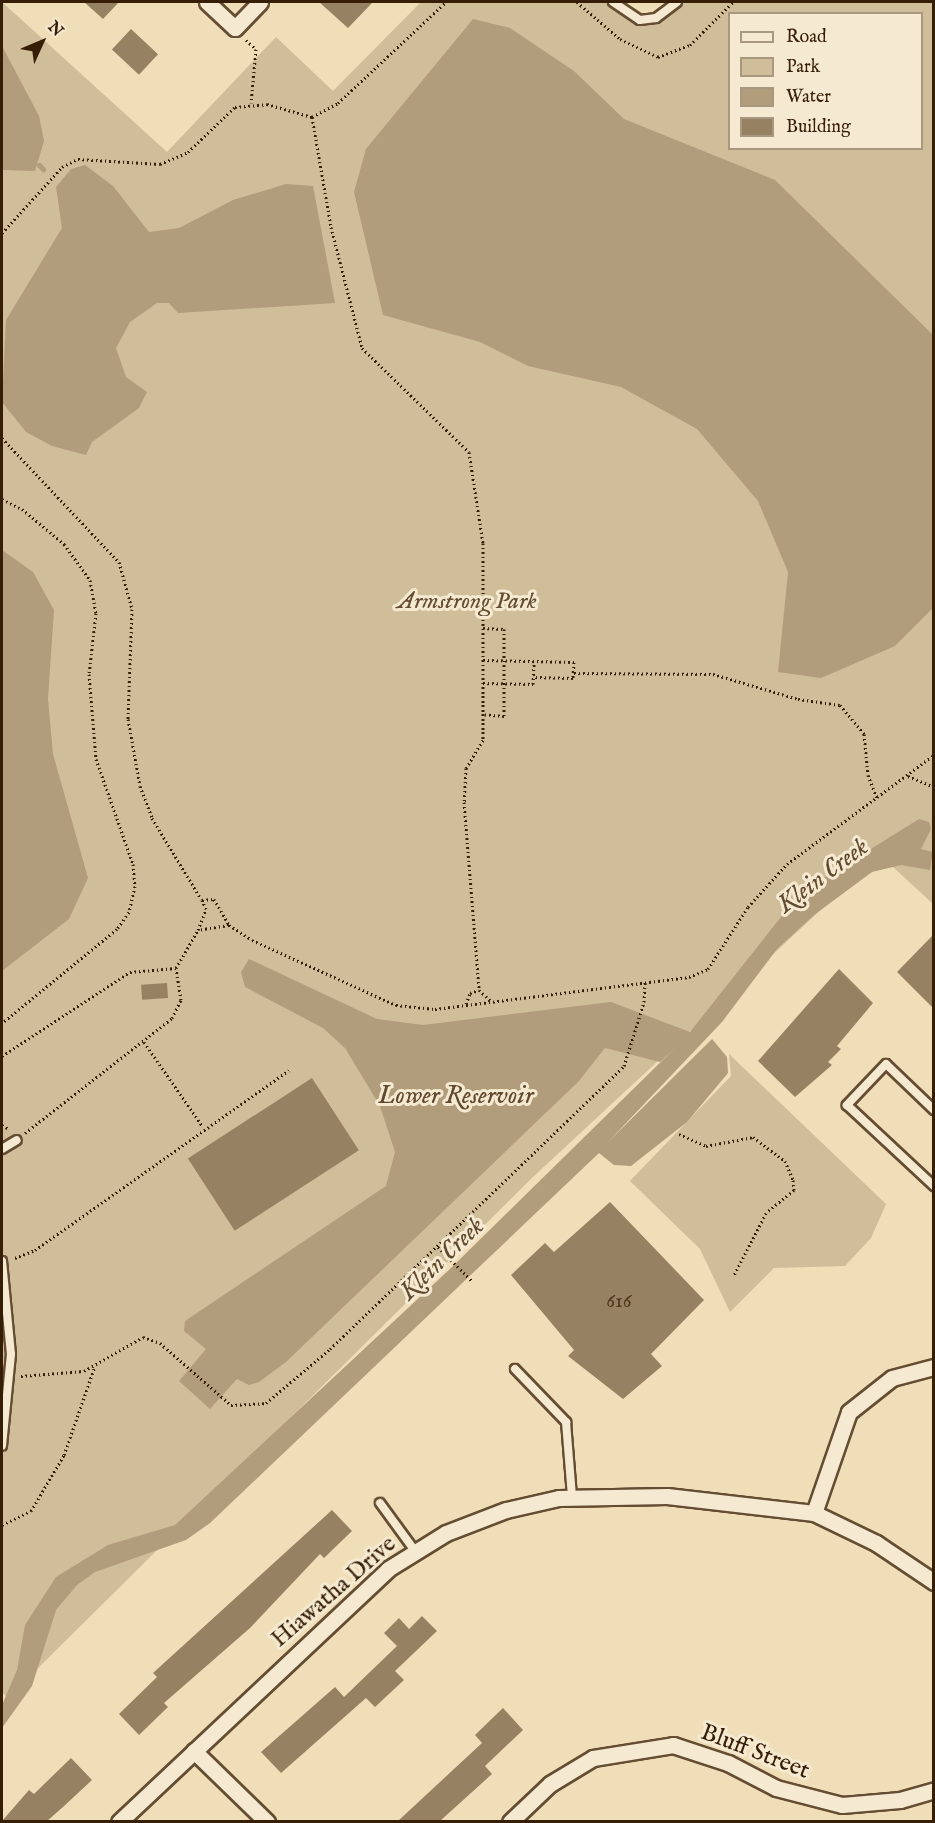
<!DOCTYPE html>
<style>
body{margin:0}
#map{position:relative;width:935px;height:1823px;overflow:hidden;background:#f0deb8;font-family:"IM FELL English",serif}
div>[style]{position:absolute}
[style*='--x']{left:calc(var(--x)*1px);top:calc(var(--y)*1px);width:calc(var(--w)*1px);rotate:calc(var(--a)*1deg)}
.green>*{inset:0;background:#d0bd9a}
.water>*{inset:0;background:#b19c7b}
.stream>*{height:5px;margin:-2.5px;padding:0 2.5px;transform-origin:2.5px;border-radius:2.5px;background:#b19c7b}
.building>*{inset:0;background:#978163;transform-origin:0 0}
.path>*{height:3px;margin-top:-1.5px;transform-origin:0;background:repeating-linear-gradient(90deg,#361d06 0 1.5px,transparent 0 4.5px)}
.roads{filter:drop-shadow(2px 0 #644d32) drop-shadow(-2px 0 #644d32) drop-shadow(0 2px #644d32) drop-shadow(0 -2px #644d32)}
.service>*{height:8px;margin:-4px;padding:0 4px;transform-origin:4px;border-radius:4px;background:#f5ead1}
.minor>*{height:15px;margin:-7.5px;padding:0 7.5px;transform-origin:7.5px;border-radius:7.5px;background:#f5ead1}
span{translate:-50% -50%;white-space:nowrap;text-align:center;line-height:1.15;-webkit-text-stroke:6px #f5ead1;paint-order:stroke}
.number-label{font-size:21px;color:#4e361d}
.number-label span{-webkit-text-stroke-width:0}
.park-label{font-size:24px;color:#644d32;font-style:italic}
.street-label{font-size:24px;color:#361d06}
.water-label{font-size:26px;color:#61492f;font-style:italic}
.frame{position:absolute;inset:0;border:3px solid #361d06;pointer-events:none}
.legend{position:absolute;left:728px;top:12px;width:195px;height:138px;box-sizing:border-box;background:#f5ead1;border:2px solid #a99880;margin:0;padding:8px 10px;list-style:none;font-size:18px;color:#361d06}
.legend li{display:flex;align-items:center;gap:12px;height:30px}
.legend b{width:30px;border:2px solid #a99880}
.north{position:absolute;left:12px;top:12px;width:60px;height:60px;-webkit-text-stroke:4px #f5ead1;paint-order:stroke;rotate:46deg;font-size:16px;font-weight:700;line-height:24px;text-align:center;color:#361d06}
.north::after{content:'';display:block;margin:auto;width:21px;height:27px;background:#361d06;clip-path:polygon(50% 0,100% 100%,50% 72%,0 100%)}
</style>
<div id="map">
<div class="green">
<div style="clip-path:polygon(evenodd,2px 2px,167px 152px,276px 37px,333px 91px,421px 2px,613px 2px,641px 20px,656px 18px,677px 2px,933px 2px,933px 904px,880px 855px,534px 1176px,8px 1698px,2px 1692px,2px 2px,730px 14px,922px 14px,922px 148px,730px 148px,730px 14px)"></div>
<div style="clip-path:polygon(729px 1054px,886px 1204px,871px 1238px,845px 1266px,774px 1268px,730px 1312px,700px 1249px,630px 1181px,731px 1076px)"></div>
</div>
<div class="water">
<div style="clip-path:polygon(473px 19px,510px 28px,574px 71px,624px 119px,775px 180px,933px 335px,933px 608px,895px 646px,821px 678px,778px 672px,788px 572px,758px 501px,697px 429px,621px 387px,528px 366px,480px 342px,383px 315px,354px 192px,366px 149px)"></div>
<div style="clip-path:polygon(2px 46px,39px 116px,44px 141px,35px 171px,2px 170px)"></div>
<div style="clip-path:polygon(85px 165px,113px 186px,149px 232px,179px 228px,233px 200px,286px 184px,313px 186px,335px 303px,178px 313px,169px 303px,157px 303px,130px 322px,116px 348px,126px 377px,147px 392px,139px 408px,92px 442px,86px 455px,52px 446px,26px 432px,2px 402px,6px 320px,62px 228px,56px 187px,71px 169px)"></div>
<div style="clip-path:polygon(2px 550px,33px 572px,54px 610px,48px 699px,53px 754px,88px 878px,69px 919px,2px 971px)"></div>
<div style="clip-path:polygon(919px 819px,929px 822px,931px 829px,921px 849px,933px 852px,930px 870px,901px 865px,872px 872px,814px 915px,777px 949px,722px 1022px,608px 1142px,712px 1039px,727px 1057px,728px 1073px,687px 1122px,631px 1166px,614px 1165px,599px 1153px,210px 1523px,186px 1540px,95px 1572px,77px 1585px,56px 1610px,32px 1686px,2px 1728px,2px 1705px,17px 1670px,25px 1625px,56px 1577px,108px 1545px,175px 1525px,451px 1268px,675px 1048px,660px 1062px,605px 1048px,578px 1082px,286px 1362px,259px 1382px,249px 1385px,237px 1379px,210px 1409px,179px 1381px,206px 1349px,184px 1331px,185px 1321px,386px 1186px,395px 1152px,380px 1106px,345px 1048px,323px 1028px,245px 987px,241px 972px,249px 959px,377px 1019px,423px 1025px,611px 1002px,690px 1032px,792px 903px,860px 850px,866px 852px)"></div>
</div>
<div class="stream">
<div style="--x:39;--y:165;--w:6;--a:45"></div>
</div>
<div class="building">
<div style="clip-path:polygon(84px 2px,119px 2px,103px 19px)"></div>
<div style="clip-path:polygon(319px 2px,373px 2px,348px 28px)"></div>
<div style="left:131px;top:29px;width:37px;height:28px;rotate:43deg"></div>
<div style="clip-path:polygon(933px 935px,933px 1008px,897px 972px)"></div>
<div style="clip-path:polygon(839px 969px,873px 1003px,837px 1046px,841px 1049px,828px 1062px,832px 1065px,795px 1097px,758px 1061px)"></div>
<div style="left:167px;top:983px;width:15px;height:26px;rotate:86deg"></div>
<div style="left:312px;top:1078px;width:86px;height:148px;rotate:57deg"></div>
<div style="clip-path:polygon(610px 1202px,704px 1300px,651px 1354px,662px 1366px,623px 1399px,568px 1356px,574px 1350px,511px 1275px,545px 1243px,554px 1252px)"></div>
<div style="clip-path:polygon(332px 1510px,352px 1531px,324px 1558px,320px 1554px,250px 1628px,164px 1703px,168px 1707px,139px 1735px,119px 1714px,157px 1677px,153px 1673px)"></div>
<div style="clip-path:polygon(422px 1616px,437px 1631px,395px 1671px,404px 1680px,375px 1707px,366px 1698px,281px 1773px,261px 1752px,335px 1687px,344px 1697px,397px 1646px,384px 1633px,399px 1618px,409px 1629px)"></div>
<div style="clip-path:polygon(503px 1708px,523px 1730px,485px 1766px,492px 1774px,440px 1821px,398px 1821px,482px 1743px,475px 1735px)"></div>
<div style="clip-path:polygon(71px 1758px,92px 1780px,63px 1807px,47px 1821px,2px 1821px,29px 1790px,34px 1794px)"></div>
</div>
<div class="path">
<div style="--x:577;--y:2;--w:57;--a:40.7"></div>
<div style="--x:620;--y:39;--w:42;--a:25.3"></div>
<div style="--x:658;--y:57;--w:34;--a:-21"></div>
<div style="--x:690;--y:45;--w:61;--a:-45"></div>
<div style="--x:246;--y:40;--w:13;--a:42"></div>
<div style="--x:256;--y:49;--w:54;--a:95.3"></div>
<div style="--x:312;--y:117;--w:112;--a:80.2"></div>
<div style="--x:331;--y:227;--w:125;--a:75.6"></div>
<div style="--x:362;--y:348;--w:149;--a:44.2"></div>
<div style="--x:469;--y:452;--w:92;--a:81.3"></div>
<div style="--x:483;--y:543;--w:197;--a:90"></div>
<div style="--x:483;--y:740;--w:33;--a:121"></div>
<div style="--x:466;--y:768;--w:34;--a:93"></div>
<div style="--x:464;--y:802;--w:189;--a:85.4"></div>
<div style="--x:2;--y:233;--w:89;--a:-47.7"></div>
<div style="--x:62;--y:167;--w:18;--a:-27"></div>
<div style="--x:78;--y:159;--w:82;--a:3.5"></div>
<div style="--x:160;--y:164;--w:30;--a:-23"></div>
<div style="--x:188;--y:152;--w:65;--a:-43.8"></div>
<div style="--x:235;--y:107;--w:32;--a:-5"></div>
<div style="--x:267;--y:104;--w:47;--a:16.1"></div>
<div style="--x:312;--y:117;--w:30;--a:-28"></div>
<div style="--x:338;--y:103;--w:148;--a:-43.1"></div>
<div style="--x:2;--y:438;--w:170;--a:46.7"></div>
<div style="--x:119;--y:562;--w:49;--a:74.5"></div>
<div style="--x:132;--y:609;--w:110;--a:92.1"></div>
<div style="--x:128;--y:719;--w:68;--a:79.8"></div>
<div style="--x:140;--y:786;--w:34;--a:69"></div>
<div style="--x:152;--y:818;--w:95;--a:58.8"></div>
<div style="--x:2;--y:499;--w:22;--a:27"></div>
<div style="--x:22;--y:509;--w:55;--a:39.8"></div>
<div style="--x:64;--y:544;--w:44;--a:54.2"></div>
<div style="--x:90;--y:580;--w:34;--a:80"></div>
<div style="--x:96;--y:613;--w:61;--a:96.5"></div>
<div style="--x:89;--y:674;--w:85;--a:85.3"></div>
<div style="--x:96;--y:759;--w:111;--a:70.6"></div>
<div style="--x:133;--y:864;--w:22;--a:85"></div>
<div style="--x:135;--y:886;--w:27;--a:103"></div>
<div style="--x:129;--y:912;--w:21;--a:125"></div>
<div style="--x:117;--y:929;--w:149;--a:140.7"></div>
<div style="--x:483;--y:628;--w:21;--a:3"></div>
<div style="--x:504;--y:629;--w:87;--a:90"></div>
<div style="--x:504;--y:716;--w:21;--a:-175"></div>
<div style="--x:483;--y:660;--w:91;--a:1.3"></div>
<div style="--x:574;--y:662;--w:16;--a:94"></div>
<div style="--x:573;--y:678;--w:40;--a:-178.6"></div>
<div style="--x:574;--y:673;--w:139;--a:0.4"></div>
<div style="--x:713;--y:674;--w:89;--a:16.4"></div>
<div style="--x:798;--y:699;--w:42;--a:8.1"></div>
<div style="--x:840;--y:705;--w:38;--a:50"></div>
<div style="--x:864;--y:734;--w:41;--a:84.4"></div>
<div style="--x:868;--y:775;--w:26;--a:69"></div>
<div style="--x:483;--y:683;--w:50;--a:1.1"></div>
<div style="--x:533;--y:684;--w:20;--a:-87"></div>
<div style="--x:908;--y:776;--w:28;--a:23"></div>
<div style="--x:229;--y:925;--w:31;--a:171"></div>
<div style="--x:198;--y:930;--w:22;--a:-69"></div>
<div style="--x:206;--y:909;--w:10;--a:-114"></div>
<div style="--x:202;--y:900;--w:12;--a:-5"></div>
<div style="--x:214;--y:899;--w:30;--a:60"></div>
<div style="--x:229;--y:925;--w:27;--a:33"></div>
<div style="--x:252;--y:940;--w:158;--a:24.3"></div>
<div style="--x:396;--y:1005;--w:39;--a:6"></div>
<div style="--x:435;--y:1009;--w:256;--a:-7.2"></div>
<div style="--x:689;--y:977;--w:21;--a:-23"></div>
<div style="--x:708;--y:969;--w:74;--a:-57.2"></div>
<div style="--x:748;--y:907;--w:58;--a:-47.8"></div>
<div style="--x:787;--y:864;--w:183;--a:-36.6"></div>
<div style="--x:466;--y:1004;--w:12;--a:-70"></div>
<div style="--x:470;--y:993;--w:9;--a:-18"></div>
<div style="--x:479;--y:990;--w:15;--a:42"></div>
<div style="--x:144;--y:1042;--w:103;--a:55.2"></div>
<div style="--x:2;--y:1056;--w:153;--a:-33.3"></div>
<div style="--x:130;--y:972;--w:46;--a:-5"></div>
<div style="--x:2;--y:1125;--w:8;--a:30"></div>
<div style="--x:25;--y:1133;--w:187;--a:-38"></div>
<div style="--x:172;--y:1018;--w:20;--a:-63"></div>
<div style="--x:181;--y:1000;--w:32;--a:-99"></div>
<div style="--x:176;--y:968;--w:44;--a:-59.9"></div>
<div style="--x:679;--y:1134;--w:30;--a:24"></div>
<div style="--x:706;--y:1146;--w:48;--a:-10.8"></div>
<div style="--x:753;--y:1137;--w:40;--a:37"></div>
<div style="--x:785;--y:1161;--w:21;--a:67"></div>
<div style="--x:793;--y:1180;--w:10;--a:84"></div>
<div style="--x:794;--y:1190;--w:36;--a:141"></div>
<div style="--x:766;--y:1213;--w:70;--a:117.3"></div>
<div style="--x:438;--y:1247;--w:49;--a:45"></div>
<div style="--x:15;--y:1258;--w:22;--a:-22"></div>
<div style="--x:35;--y:1250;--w:311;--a:-35.3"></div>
<div style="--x:21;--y:1376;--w:63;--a:-4.5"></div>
<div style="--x:84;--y:1371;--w:68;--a:-30"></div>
<div style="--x:143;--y:1337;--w:18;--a:19"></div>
<div style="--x:160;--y:1343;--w:94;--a:41.1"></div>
<div style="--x:231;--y:1405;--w:35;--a:-3"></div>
<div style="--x:266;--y:1403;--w:84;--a:-40.2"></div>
<div style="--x:330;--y:1349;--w:408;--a:-43.9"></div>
<div style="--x:624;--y:1066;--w:67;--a:-72.6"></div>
<div style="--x:644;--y:1002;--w:20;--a:-87"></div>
<div style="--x:2;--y:1525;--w:32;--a:-26"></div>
<div style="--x:31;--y:1511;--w:65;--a:-59.5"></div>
<div style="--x:64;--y:1455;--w:94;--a:-70.8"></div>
</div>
<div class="roads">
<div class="service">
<div style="--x:613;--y:2;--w:32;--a:34"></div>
<div style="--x:640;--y:20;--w:16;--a:-7"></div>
<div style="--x:656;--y:18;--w:26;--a:-37"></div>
<div style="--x:934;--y:1110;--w:66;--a:-136.2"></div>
<div style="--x:886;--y:1064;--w:57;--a:133.6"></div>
<div style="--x:847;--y:1105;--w:119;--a:43"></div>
<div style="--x:2;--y:1149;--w:17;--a:-31"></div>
<div style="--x:2;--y:1261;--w:93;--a:84.5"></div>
<div style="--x:11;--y:1354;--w:92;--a:95.6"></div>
<div style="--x:515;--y:1369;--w:74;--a:46.1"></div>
<div style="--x:566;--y:1422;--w:75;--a:85.4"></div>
<div style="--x:380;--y:1503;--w:59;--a:53.9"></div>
</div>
<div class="minor">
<div style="--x:207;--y:2;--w:38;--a:43"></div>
<div style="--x:235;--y:28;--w:36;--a:-46"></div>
<div style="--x:814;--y:1513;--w:107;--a:-70.9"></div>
<div style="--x:849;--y:1412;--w:55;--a:-38.3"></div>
<div style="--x:892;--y:1378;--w:43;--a:-14.7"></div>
<div style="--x:194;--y:1751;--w:102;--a:44.2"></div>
<div style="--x:119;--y:1822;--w:369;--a:-43.2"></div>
<div style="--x:388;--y:1569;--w:68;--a:-31.8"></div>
<div style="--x:446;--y:1533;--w:64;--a:-21"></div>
<div style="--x:506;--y:1510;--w:54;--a:-12.8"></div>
<div style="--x:559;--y:1498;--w:108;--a:-1.1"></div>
<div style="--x:667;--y:1496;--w:148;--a:6.6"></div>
<div style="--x:814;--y:1513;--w:69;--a:25.8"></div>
<div style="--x:876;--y:1543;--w:70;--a:33.9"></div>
<div style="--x:510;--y:1822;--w:55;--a:-43.5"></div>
<div style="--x:550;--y:1784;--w:50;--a:-31.2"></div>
<div style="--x:593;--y:1758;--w:81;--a:-9.2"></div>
<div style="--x:673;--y:1745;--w:58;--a:18.1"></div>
<div style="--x:728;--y:1763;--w:54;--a:27.5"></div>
<div style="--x:776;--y:1788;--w:68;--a:14.4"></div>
<div style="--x:842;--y:1805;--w:58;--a:-4.9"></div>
<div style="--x:900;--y:1800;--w:35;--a:-16"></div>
</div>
</div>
<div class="number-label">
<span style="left:619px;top:1302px">616</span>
</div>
<div class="park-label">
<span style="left:467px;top:602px">Armstrong Park</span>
</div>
<div class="street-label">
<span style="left:334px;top:1592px;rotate:-41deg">Hiawatha Drive</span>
<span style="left:755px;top:1752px;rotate:21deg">Bluff Street</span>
</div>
<div class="water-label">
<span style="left:823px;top:876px;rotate:-37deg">Klein Creek</span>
<span style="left:456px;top:1096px">Lower Reservoir</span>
<span style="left:442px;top:1259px;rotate:-44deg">Klein Creek</span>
</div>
<div class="frame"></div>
<ul class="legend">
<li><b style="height:8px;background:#f5ead1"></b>Road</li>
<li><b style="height:16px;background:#d0bd9a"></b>Park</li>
<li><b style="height:16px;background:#b19c7b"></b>Water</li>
<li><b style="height:16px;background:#978163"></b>Building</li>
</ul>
<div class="north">N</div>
</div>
